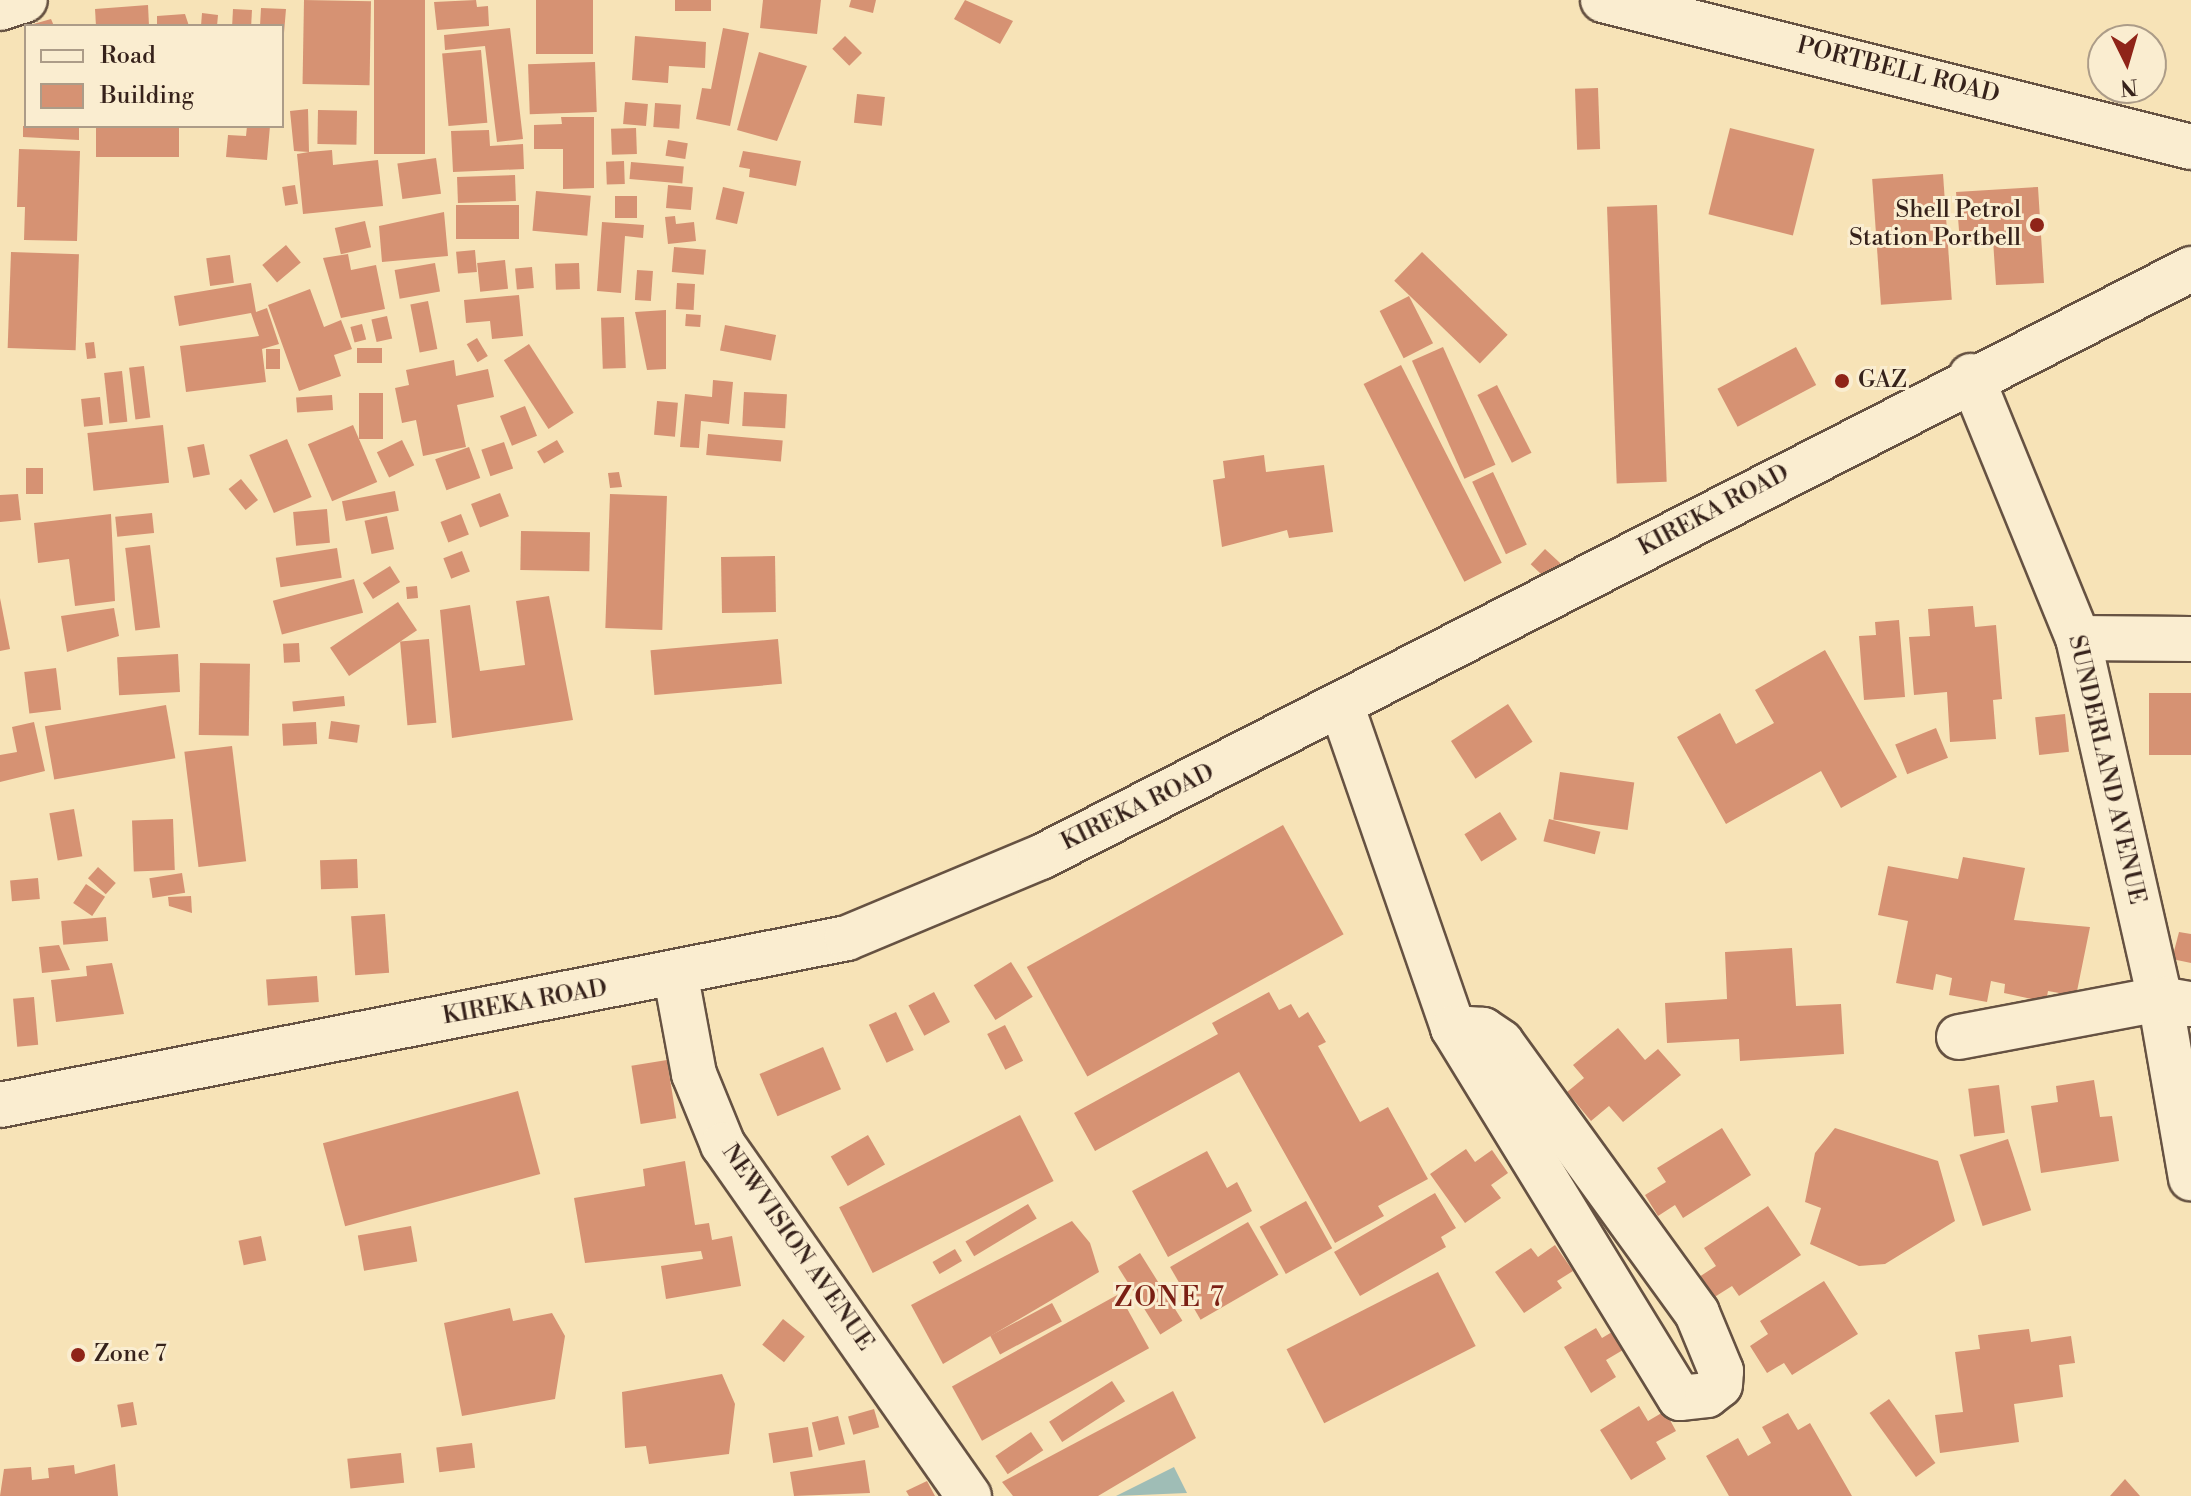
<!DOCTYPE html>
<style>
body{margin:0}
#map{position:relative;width:2191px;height:1496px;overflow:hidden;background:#f7e3b7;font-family:"Libre Bodoni",serif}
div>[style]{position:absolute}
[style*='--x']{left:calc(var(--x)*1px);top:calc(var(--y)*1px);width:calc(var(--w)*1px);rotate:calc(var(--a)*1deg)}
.water>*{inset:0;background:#9fbdb6}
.building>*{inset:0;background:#d69273;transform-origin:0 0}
.roads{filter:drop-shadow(2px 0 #665242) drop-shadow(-2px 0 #665242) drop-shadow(0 2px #665242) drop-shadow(0 -2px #665242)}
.street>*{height:44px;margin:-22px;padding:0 22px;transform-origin:22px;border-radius:22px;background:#faedd0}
.secondary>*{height:44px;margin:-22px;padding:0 22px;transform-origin:22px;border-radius:22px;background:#faedd0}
.dots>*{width:22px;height:22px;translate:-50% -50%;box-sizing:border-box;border:4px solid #faedd0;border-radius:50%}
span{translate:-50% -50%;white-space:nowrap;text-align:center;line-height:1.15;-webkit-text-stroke:6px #faedd0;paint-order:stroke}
.street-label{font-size:24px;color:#36221b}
.poi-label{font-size:24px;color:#36221b}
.right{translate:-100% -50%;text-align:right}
.left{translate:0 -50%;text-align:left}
.quarter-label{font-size:28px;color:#7a1f14;letter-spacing:2px}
.legend{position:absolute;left:24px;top:24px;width:260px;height:104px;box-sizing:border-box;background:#faedd0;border:2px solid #ac9c88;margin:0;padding:10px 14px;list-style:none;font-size:24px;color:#36221b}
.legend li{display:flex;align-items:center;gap:16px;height:40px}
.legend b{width:40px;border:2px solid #ac9c88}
.north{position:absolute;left:2087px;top:24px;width:80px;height:80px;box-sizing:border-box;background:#faedd0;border:2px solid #ac9c88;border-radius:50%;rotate:175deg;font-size:22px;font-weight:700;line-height:32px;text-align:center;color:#36221b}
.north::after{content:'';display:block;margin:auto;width:28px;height:36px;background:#8f2418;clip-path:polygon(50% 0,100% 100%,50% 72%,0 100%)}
</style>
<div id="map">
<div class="water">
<div style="clip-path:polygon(1174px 1467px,1187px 1493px,1116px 1496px)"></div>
</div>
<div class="building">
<div style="left:304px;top:0;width:67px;height:84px;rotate:1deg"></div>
<div style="left:374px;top:0;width:51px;height:154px"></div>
<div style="clip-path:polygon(476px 0,477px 7px,488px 6px,489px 26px,437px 30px,434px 2px)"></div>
<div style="left:536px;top:0;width:57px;height:54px"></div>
<div style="left:675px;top:0;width:36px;height:11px"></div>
<div style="clip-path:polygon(763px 0,821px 0,817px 34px,760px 28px)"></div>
<div style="clip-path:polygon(851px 0,876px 0,873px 13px,849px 7px)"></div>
<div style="clip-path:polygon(965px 0,1013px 21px,1000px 44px,954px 19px)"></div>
<div style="clip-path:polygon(148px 5px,149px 26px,96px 26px,95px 9px)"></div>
<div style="clip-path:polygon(261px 8px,286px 9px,284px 33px,282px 26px,260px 26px)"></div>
<div style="left:233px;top:9px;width:19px;height:17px;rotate:3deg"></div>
<div style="clip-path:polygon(202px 13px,218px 15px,217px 26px,201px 26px)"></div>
<div style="clip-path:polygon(185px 14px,189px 26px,157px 26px,157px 16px)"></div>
<div style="clip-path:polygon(51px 19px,54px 26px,30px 26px,30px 25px)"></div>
<div style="clip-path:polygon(510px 28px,523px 139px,497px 142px,485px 46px,445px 50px,444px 35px)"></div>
<div style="clip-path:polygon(723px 28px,749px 33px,730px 126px,696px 119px,702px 88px,711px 89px)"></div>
<div style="clip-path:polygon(635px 36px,706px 42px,705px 68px,669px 66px,668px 83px,632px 80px)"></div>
<div style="left:845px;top:36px;width:24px;height:18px;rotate:45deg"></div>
<div style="left:481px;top:50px;width:73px;height:39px;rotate:85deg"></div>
<div style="clip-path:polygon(759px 52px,807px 66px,777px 141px,737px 130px)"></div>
<div style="left:595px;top:62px;width:50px;height:67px;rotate:88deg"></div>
<div style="left:1598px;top:88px;width:61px;height:23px;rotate:88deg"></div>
<div style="left:857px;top:94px;width:28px;height:29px;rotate:6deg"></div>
<div style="left:625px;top:102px;width:23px;height:22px;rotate:5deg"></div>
<div style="left:655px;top:103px;width:26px;height:24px;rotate:4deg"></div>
<div style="clip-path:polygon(308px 109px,309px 152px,332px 150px,333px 165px,378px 160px,383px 206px,303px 214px,297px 154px,309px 152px,294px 151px,290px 111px)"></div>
<div style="left:318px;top:110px;width:39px;height:34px;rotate:1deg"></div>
<div style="clip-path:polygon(561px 117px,594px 117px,594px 188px,563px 189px,563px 149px,534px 149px,534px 125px,562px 124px)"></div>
<div style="clip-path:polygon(23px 126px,79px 126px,79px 140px,23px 137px)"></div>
<div style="left:96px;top:126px;width:83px;height:31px"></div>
<div style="clip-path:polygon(247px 126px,270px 126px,267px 160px,226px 157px,228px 135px,246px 136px)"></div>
<div style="left:636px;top:128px;width:26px;height:25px;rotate:88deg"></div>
<div style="left:1730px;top:128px;width:87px;height:89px;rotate:14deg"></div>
<div style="clip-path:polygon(489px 130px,490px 146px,523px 144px,524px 169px,453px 172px,451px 131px)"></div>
<div style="left:668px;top:140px;width:20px;height:16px;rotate:9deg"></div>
<div style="clip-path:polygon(19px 149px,80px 151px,77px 241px,24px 240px,25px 207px,17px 207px)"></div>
<div style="clip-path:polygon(743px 151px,801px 161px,796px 186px,749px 177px,750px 169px,739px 167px)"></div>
<div style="left:436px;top:158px;width:36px;height:39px;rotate:82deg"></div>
<div style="left:624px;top:161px;width:23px;height:18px;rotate:88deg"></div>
<div style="left:631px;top:162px;width:53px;height:17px;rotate:5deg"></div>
<div style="left:1943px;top:174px;width:126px;height:71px;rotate:86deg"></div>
<div style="left:515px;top:175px;width:26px;height:58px;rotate:88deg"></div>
<div style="left:295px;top:185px;width:19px;height:13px;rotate:81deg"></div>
<div style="left:668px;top:185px;width:25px;height:23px;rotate:5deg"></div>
<div style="left:723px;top:187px;width:22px;height:33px;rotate:13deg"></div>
<div style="clip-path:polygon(2038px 187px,2044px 283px,1996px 285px,1993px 240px,1960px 243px,1956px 192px)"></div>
<div style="left:536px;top:191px;width:55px;height:40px;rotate:5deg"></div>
<div style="left:615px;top:196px;width:22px;height:22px"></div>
<div style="left:519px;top:205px;width:34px;height:63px;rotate:90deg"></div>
<div style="left:1657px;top:205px;width:277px;height:50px;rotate:88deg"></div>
<div style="clip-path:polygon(444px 212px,448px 256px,382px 262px,379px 226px)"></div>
<div style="clip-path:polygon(675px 216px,676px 224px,694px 222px,696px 241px,668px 244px,665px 217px)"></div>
<div style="left:365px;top:221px;width:27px;height:31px;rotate:77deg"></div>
<div style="clip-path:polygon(602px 222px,644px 225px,643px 238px,625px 236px,621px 293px,597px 291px)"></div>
<div style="left:286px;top:245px;width:23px;height:31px;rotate:50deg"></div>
<div style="left:674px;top:247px;width:32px;height:25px;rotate:5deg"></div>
<div style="left:475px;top:250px;width:22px;height:19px;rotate:85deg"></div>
<div style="left:11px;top:252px;width:68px;height:96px;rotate:2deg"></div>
<div style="left:1422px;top:252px;width:119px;height:40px;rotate:44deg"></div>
<div style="clip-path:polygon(348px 254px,351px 270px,376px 265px,385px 309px,341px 318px,323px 258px)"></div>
<div style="left:230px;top:255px;width:28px;height:24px;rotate:82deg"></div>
<div style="left:505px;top:260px;width:29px;height:28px;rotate:84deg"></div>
<div style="left:435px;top:263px;width:29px;height:41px;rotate:80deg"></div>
<div style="left:579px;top:263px;width:26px;height:24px;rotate:88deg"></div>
<div style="left:532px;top:267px;width:21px;height:17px;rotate:85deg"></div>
<div style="left:637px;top:270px;width:16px;height:30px;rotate:4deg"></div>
<div style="clip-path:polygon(251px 283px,256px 312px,267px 308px,279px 344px,262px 349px,266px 382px,186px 392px,180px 346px,259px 336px,251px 313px,179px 326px,174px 296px)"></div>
<div style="left:677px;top:283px;width:18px;height:26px;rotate:3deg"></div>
<div style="clip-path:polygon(310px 289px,324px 327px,341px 320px,352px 349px,334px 355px,341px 376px,299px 391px,268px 305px)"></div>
<div style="clip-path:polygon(519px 295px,523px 336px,492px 339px,490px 321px,466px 323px,464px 300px)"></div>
<div style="left:1409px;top:296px;width:53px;height:33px;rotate:63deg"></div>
<div style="left:428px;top:301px;width:49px;height:18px;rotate:79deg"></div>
<div style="clip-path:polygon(666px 310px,666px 369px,647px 370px,635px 312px)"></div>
<div style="left:686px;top:314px;width:15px;height:12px;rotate:4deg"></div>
<div style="left:387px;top:316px;width:23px;height:16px;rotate:77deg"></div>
<div style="left:624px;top:317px;width:51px;height:23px;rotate:88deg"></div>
<div style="left:362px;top:324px;width:16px;height:12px;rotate:75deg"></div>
<div style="left:725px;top:325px;width:52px;height:26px;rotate:11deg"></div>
<div style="left:477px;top:338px;width:21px;height:12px;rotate:59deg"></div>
<div style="left:94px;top:342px;width:16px;height:9px;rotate:83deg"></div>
<div style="left:529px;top:344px;width:82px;height:30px;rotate:57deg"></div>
<div style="left:1443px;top:347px;width:129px;height:34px;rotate:66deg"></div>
<div style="left:1796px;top:347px;width:43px;height:89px;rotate:62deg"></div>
<div style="left:382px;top:348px;width:15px;height:25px;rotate:90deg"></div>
<div style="left:266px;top:349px;width:14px;height:20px"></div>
<div style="clip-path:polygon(454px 360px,456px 376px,488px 369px,494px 397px,457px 405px,466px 447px,423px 456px,416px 420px,402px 423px,395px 388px,409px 385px,406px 370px)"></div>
<div style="left:1401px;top:365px;width:222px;height:42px;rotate:63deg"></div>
<div style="left:144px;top:366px;width:52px;height:15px;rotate:83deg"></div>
<div style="left:122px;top:371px;width:51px;height:18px;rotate:84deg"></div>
<div style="clip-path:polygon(713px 380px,733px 382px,729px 424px,701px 421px,699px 448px,680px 447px,685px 394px,712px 397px)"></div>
<div style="left:1497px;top:385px;width:76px;height:22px;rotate:63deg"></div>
<div style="left:744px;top:392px;width:43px;height:34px;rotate:3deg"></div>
<div style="left:359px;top:393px;width:24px;height:46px"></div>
<div style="left:332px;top:395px;width:15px;height:36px;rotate:86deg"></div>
<div style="left:100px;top:397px;width:28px;height:19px;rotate:84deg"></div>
<div style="left:657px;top:401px;width:21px;height:34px;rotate:5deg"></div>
<div style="left:525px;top:406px;width:32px;height:27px;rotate:68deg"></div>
<div style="left:163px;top:425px;width:58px;height:76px;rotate:84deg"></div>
<div style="left:353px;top:425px;width:62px;height:49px;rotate:67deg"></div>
<div style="left:708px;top:434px;width:75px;height:21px;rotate:5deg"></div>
<div style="left:287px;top:439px;width:63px;height:41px;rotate:67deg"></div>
<div style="left:402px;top:440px;width:28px;height:28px;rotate:64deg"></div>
<div style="left:557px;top:440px;width:14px;height:23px;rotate:60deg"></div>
<div style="left:504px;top:442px;width:28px;height:24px;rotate:71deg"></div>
<div style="left:204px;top:444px;width:31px;height:17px;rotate:79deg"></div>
<div style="left:469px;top:447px;width:33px;height:36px;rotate:70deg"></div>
<div style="clip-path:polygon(1264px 455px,1266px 472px,1324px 465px,1333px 532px,1289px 538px,1287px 530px,1222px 547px,1213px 480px,1225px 478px,1223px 461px)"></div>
<div style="left:26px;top:468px;width:17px;height:26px"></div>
<div style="clip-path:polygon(619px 472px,622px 487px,610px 488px,608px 473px)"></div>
<div style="left:1493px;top:472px;width:80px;height:23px;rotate:65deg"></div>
<div style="left:241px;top:479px;width:27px;height:16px;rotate:51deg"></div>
<div style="left:395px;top:491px;width:20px;height:54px;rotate:79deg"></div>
<div style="left:500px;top:493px;width:25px;height:31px;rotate:69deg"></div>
<div style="clip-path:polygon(18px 494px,21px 520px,0 522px,0 495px)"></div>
<div style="left:610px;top:494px;width:57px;height:134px;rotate:2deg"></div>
<div style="left:327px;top:509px;width:34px;height:34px;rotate:85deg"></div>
<div style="left:152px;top:513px;width:20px;height:37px;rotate:84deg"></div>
<div style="clip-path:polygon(111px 514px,115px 601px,75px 606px,69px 559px,38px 563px,34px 523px)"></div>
<div style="left:461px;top:514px;width:22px;height:22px;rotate:69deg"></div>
<div style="left:387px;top:516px;width:34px;height:23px;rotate:78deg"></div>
<div style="left:521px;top:531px;width:69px;height:39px;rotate:1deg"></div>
<div style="left:150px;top:545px;width:83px;height:25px;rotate:83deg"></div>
<div style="left:337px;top:548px;width:30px;height:62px;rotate:81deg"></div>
<div style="left:1545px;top:549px;width:21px;height:21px;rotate:43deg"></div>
<div style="left:462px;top:551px;width:22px;height:20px;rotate:69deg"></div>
<div style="left:775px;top:556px;width:56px;height:54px;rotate:89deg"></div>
<div style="left:390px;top:566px;width:19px;height:32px;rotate:58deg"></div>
<div style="left:354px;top:579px;width:35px;height:84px;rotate:75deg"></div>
<div style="left:417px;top:586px;width:12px;height:11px;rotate:85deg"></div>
<div style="clip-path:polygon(549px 596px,573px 720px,452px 738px,440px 610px,470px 605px,480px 671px,525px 665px,516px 601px)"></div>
<div style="clip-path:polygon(0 598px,10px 649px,0 651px)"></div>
<div style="left:398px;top:602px;width:34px;height:82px;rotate:56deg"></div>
<div style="clip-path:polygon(1973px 606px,1975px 627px,1996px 625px,2002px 699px,1993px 700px,1996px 739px,1950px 742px,1947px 692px,1914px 695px,1909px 637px,1930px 636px,1928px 609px)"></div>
<div style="clip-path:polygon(114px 608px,119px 636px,67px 652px,61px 616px)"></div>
<div style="clip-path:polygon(1899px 620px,1905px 697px,1864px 700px,1859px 636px,1876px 635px,1875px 622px)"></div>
<div style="left:429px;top:639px;width:84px;height:29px;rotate:85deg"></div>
<div style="left:778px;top:639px;width:45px;height:128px;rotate:85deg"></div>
<div style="left:299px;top:643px;width:19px;height:16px;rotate:87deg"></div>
<div style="clip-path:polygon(1825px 650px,1897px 777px,1841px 808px,1821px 771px,1726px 824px,1677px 737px,1720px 713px,1736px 744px,1774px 723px,1755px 690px)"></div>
<div style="left:178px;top:654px;width:38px;height:61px;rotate:87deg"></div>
<div style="left:200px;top:663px;width:50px;height:72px;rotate:1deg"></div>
<div style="left:56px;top:668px;width:42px;height:32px;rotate:83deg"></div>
<div style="left:2191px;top:693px;width:62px;height:42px;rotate:90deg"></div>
<div style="left:344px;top:696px;width:10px;height:52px;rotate:84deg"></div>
<div style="left:1508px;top:704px;width:45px;height:68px;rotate:57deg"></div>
<div style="left:166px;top:705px;width:54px;height:123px;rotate:80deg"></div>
<div style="left:2065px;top:714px;width:38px;height:30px;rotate:84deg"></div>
<div style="left:331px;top:721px;width:29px;height:18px;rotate:8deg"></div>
<div style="clip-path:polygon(34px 722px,45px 771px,0 782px,0 755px,17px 752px,12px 727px)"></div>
<div style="left:316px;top:722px;width:22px;height:34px;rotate:87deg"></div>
<div style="left:1936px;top:728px;width:32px;height:44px;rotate:68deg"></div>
<div style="left:232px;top:746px;width:116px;height:48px;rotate:83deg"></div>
<div style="left:1560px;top:772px;width:75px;height:48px;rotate:8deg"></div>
<div style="left:74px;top:809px;width:48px;height:25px;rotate:80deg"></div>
<div style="left:1500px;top:812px;width:32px;height:42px;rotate:58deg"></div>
<div style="left:173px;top:819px;width:51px;height:41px;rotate:88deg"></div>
<div style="left:1549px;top:819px;width:53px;height:23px;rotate:14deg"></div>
<div style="left:1283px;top:825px;width:125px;height:293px;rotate:61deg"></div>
<div style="clip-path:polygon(1963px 857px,2025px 868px,2014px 920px,2090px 927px,2076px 996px,2048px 991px,2046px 1002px,2004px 993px,2005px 984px,1991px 981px,1987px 1002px,1949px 995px,1952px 978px,1936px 974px,1933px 990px,1896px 983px,1908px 921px,1878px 915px,1888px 866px,1958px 879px)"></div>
<div style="left:357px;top:859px;width:29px;height:37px;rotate:88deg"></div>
<div style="left:98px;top:867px;width:24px;height:15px;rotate:42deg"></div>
<div style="left:182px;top:873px;width:20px;height:33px;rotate:81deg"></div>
<div style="left:38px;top:878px;width:21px;height:28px;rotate:85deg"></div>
<div style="left:86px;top:884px;width:23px;height:23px;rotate:34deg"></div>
<div style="clip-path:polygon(191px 896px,192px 913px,169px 906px,168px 897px)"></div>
<div style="left:385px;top:914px;width:59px;height:34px;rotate:86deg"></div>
<div style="left:106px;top:917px;width:24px;height:45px;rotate:85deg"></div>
<div style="clip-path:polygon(2179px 932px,2191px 934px,2191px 963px,2172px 959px)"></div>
<div style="clip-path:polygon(59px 945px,70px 970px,42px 973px,39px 947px)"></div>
<div style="clip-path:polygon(1792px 948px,1796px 1006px,1841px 1004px,1844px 1054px,1740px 1061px,1739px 1039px,1667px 1043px,1665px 1003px,1727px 999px,1725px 952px)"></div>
<div style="left:1011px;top:962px;width:41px;height:44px;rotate:58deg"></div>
<div style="clip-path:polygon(112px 963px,124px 1014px,56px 1022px,51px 980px,87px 976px,86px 966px)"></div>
<div style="left:317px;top:976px;width:26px;height:51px;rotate:86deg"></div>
<div style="left:934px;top:992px;width:34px;height:29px;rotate:62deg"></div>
<div style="clip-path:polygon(1269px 992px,1279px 1010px,1291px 1004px,1299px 1018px,1308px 1012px,1326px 1042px,1318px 1046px,1360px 1122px,1388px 1107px,1428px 1179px,1378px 1206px,1384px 1216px,1335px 1243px,1239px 1072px,1095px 1151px,1074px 1113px,1218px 1034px,1212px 1023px)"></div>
<div style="left:34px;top:997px;width:48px;height:21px;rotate:85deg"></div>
<div style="left:896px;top:1012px;width:42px;height:30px;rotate:65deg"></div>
<div style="left:1005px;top:1025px;width:40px;height:20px;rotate:63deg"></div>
<div style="clip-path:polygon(1618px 1028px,1645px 1060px,1658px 1049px,1681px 1075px,1623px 1122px,1609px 1106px,1591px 1121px,1567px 1092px,1584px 1078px,1573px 1065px)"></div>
<div style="left:823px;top:1047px;width:46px;height:69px;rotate:67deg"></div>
<div style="left:667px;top:1060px;width:59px;height:36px;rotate:81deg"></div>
<div style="clip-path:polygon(2094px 1080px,2100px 1117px,2112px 1116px,2119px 1161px,2041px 1173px,2031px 1106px,2058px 1102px,2056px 1086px)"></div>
<div style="left:1999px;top:1085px;width:48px;height:31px;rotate:83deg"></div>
<div style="left:518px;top:1091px;width:86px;height:202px;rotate:75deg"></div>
<div style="left:1020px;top:1115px;width:74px;height:203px;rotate:63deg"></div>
<div style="clip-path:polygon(1722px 1128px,1751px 1175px,1683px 1218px,1675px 1205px,1658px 1216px,1645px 1195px,1666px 1182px,1657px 1168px)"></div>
<div style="clip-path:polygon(1835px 1128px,1938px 1161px,1955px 1221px,1885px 1264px,1859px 1266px,1810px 1244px,1821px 1208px,1805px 1202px,1815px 1153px)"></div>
<div style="left:868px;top:1135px;width:34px;height:43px;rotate:60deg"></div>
<div style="left:2008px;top:1139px;width:75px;height:51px;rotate:72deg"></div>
<div style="clip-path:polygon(1466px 1149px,1475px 1162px,1492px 1150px,1508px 1173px,1491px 1185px,1501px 1198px,1465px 1223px,1430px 1174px)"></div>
<div style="clip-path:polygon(1207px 1151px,1227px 1188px,1237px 1182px,1252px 1211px,1168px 1257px,1132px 1191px)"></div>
<div style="clip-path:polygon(685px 1161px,695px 1225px,709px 1223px,712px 1240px,732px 1236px,741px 1286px,666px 1299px,661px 1266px,703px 1259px,701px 1251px,585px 1263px,574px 1198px,645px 1186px,643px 1169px)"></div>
<div style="clip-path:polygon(1435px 1193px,1456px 1228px,1441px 1237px,1446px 1247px,1360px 1296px,1334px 1252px)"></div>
<div style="left:1306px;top:1201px;width:54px;height:53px;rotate:61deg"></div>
<div style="left:1028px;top:1204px;width:17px;height:73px;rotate:59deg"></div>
<div style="clip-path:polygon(1768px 1206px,1801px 1255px,1739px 1296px,1732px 1286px,1713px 1298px,1699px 1277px,1716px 1266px,1704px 1248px)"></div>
<div style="clip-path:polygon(1072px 1221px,1090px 1243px,1099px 1272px,943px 1364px,911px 1305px)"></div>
<div style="left:1248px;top:1222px;width:61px;height:90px;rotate:60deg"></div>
<div style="left:411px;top:1226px;width:36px;height:54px;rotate:80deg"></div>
<div style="left:261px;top:1236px;width:25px;height:23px;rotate:78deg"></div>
<div style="clip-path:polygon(1555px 1245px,1573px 1271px,1557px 1281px,1562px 1288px,1524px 1313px,1495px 1272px,1531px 1248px,1538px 1257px)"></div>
<div style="left:955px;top:1249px;width:14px;height:26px;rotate:60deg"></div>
<div style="left:1140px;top:1253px;width:80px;height:26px;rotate:58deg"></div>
<div style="left:1438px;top:1272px;width:83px;height:170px;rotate:63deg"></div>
<div style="clip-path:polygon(1824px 1281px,1858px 1334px,1792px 1375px,1784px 1363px,1767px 1373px,1750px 1346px,1768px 1334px,1760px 1321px)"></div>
<div style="left:1119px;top:1294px;width:62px;height:191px;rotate:61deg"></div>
<div style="left:1052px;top:1303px;width:21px;height:70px;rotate:62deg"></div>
<div style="clip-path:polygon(510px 1308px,513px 1321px,552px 1313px,565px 1336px,555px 1399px,462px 1416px,444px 1323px)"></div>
<div style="left:783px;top:1319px;width:28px;height:33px;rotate:39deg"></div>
<div style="clip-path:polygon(1596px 1328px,1602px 1338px,1617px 1329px,1628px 1347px,1606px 1360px,1616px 1377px,1591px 1393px,1564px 1347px)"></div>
<div style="clip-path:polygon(2029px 1329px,2031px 1342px,2071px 1336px,2075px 1363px,2059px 1365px,2063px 1397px,2014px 1404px,2019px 1442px,1940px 1453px,1935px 1415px,1963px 1412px,1955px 1352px,1980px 1349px,1978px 1335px)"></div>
<div style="clip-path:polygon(722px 1374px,735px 1404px,729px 1454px,649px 1464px,646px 1446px,625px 1448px,622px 1392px)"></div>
<div style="left:1112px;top:1381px;width:24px;height:75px;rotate:57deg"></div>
<div style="clip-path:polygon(1173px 1391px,1196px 1438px,1098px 1496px,1013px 1496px,1002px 1482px)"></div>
<div style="left:1889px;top:1399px;width:79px;height:24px;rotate:54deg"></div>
<div style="left:133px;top:1402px;width:23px;height:16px;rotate:80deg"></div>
<div style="clip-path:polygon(1639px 1406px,1648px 1421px,1665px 1411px,1676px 1431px,1656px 1442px,1666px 1459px,1631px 1480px,1600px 1430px)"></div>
<div style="left:874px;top:1409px;width:19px;height:27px;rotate:74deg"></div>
<div style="clip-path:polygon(1788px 1413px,1798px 1430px,1810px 1423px,1852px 1496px,1729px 1496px,1706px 1456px,1738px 1438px,1748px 1456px,1771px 1443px,1762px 1427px)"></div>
<div style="left:838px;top:1416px;width:29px;height:27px;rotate:76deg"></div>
<div style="left:808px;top:1427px;width:30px;height:40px;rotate:81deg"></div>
<div style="left:1031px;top:1432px;width:22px;height:43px;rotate:56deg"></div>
<div style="left:472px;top:1443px;width:25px;height:36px;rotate:83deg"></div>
<div style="left:401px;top:1453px;width:30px;height:54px;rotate:84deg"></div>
<div style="clip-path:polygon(865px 1460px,870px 1493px,794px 1496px,790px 1472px)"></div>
<div style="clip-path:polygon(115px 1464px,118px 1496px,0 1496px,4px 1469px,31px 1467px,32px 1480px,49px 1478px,48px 1468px,74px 1465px,75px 1474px)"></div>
<div style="clip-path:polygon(2125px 1479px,2140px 1496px,2110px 1496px)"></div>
<div style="clip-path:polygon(927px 1481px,935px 1496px,909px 1496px,906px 1491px)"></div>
</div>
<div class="roads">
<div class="street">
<div style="--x:0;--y:8;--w:26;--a:-18"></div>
<div style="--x:1971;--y:376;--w:283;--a:67.8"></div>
<div style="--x:2078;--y:638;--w:370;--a:77.2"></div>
<div style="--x:2160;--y:999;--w:182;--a:80.2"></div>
<div style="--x:2078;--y:638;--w:113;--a:0.5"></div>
<div style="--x:1342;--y:707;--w:340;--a:70.9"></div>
<div style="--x:1453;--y:1028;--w:434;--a:58.5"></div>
<div style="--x:1680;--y:1398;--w:27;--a:-6"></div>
<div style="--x:1707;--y:1395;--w:16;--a:-38"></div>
<div style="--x:1720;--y:1385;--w:14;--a:-86"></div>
<div style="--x:1721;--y:1371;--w:63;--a:-112.5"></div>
<div style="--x:1697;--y:1313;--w:334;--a:-125.9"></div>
<div style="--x:1501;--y:1042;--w:22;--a:-146"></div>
<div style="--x:1483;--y:1030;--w:30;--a:-176"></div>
<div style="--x:676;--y:977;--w:99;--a:79.5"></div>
<div style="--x:694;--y:1074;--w:77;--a:67.8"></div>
<div style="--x:723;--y:1145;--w:429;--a:55"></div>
<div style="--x:1959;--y:1037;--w:205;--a:-10.7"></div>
<div style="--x:2160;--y:999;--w:29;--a:10"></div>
</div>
<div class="secondary">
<div style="--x:1603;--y:0;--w:606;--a:14.04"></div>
<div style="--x:0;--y:1105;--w:863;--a:-11.15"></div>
<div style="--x:847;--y:938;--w:210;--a:-22.7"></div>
<div style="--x:1041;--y:857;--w:1292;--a:-27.08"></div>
</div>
</div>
<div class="dots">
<div style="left:2037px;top:225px;background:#8f2418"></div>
<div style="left:1842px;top:381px;background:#8f2418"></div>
<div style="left:78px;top:1355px;background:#8f2418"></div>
</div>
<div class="street-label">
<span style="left:1898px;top:71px;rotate:14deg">PORTBELL ROAD</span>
<span style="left:1714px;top:511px;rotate:-28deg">KIREKA ROAD</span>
<span style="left:2106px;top:770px;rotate:77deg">SUNDERLAND AVENUE</span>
<span style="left:1138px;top:808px;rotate:-26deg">KIREKA ROAD</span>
<span style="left:525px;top:1003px;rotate:-10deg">KIREKA ROAD</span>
<span style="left:797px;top:1248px;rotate:55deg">NEWVISION AVENUE</span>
</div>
<div class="poi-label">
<span class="right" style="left:2021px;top:225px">Shell Petrol<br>Station Portbell</span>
<span class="left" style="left:1858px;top:381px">GAZ</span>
<span class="left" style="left:94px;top:1355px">Zone 7</span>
</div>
<div class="quarter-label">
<span style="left:1170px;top:1298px">ZONE 7</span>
</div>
<ul class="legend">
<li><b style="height:10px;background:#faedd0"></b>Road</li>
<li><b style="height:22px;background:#d69273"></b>Building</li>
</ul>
<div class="north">N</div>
</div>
